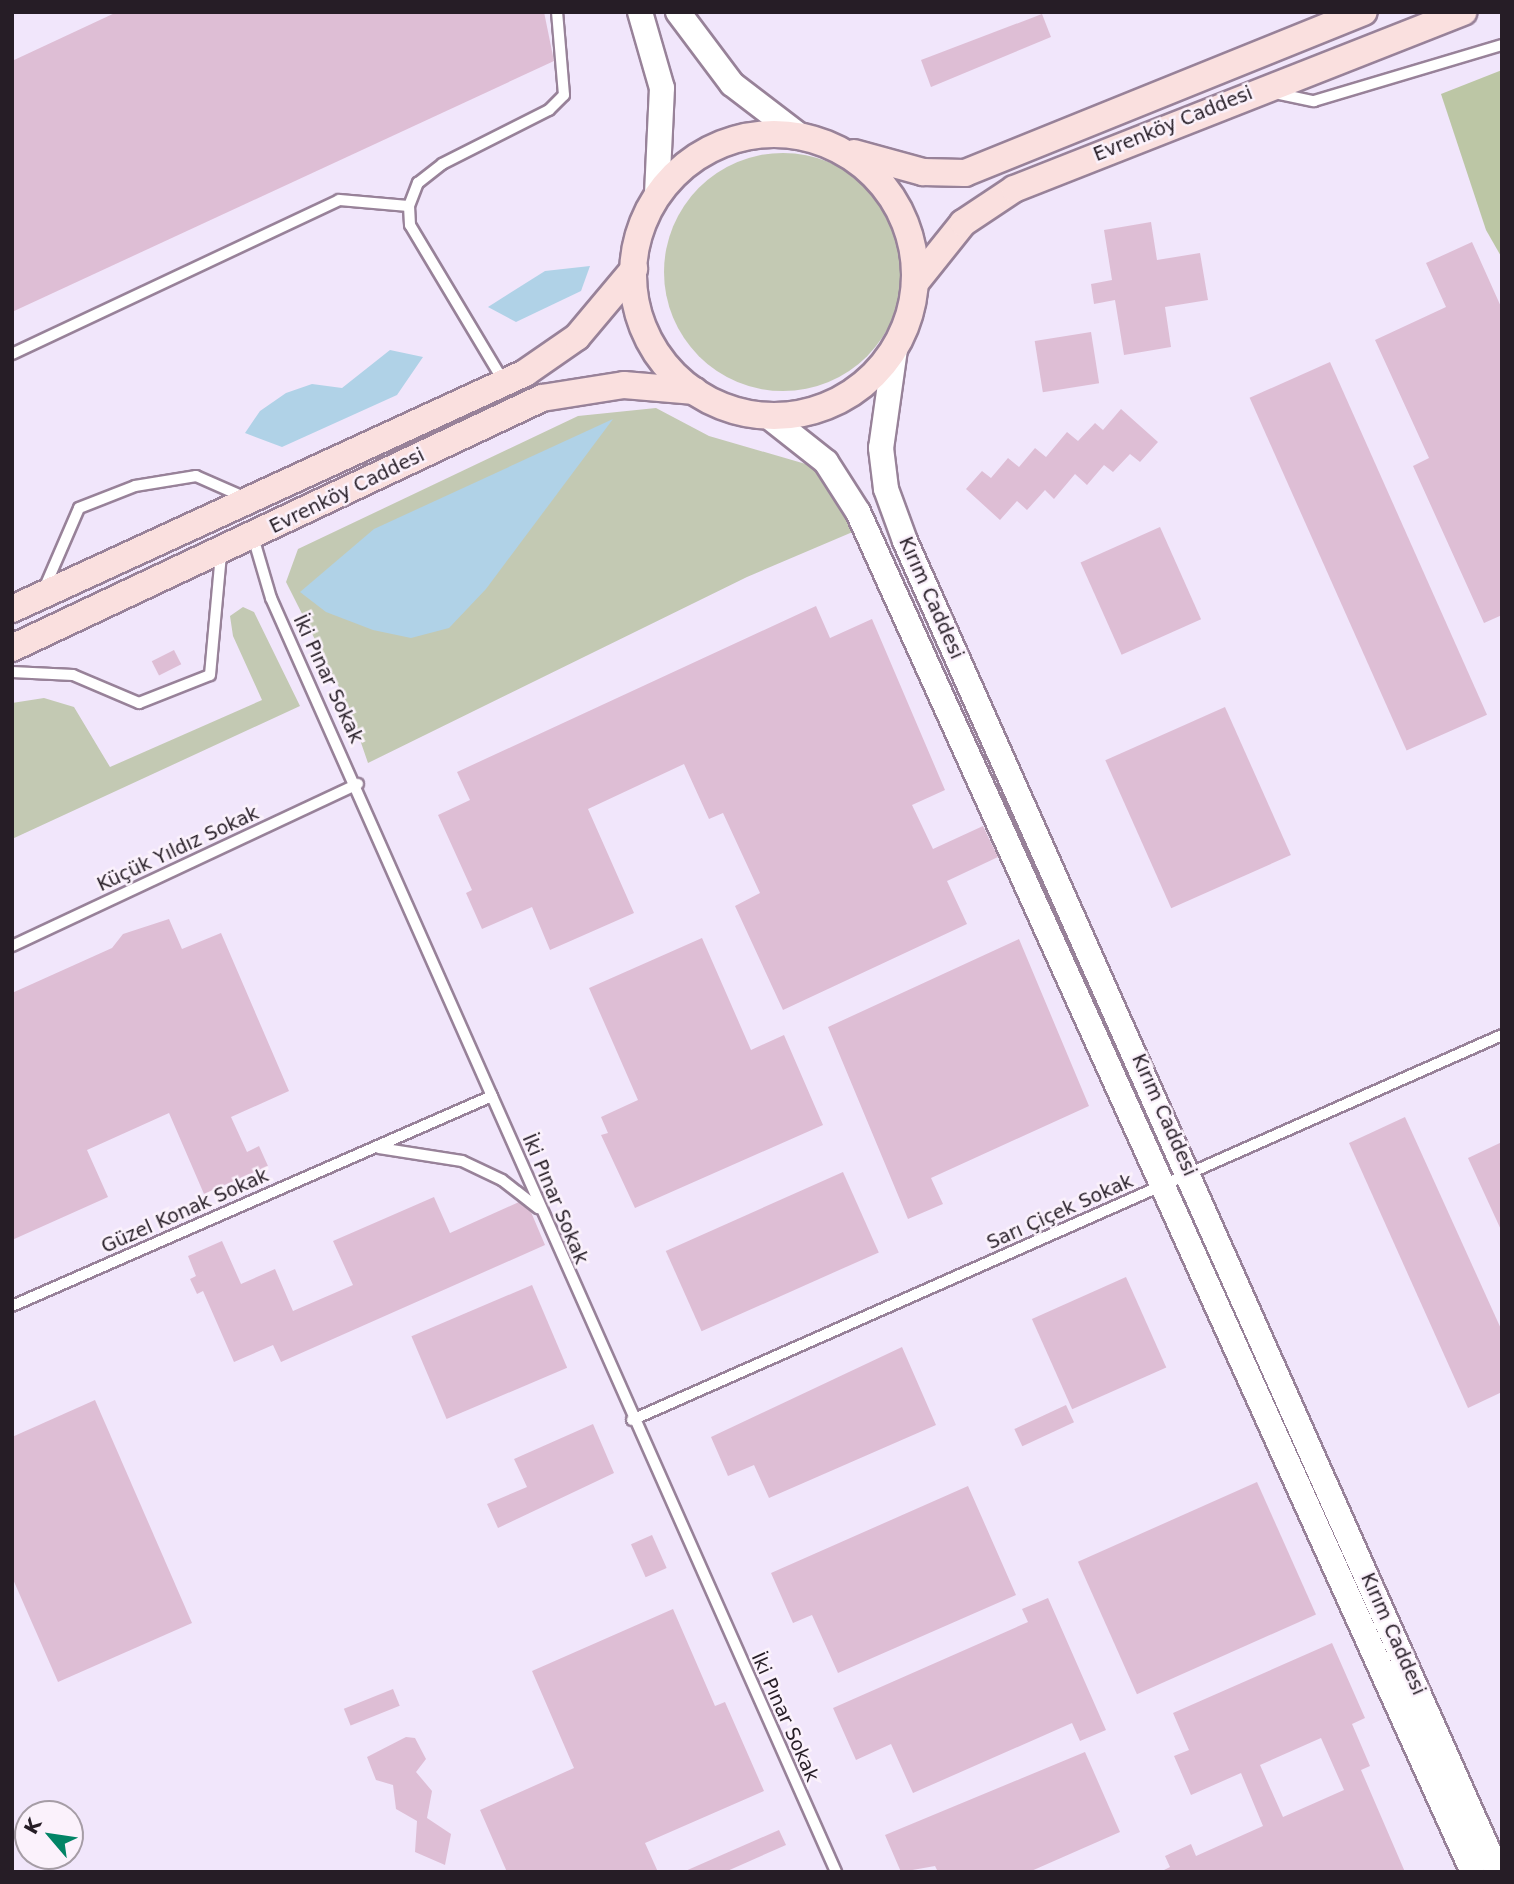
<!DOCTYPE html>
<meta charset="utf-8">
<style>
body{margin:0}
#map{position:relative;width:1514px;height:1884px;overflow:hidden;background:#fbf2fc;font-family:"DejaVu Sans",sans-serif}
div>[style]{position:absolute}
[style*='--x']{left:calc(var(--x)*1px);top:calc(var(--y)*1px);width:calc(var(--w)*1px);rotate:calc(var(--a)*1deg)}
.industrial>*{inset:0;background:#f1e6fb}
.green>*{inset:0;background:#c3c9b3}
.round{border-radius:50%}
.forest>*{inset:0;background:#bcc6a5}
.water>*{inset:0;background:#b0d2e7}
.building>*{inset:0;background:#debed5;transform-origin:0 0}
.roads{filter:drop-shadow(2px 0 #988299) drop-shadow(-2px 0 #988299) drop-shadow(0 2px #988299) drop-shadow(0 -2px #988299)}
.service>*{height:10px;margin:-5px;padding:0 5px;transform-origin:5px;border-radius:5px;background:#fff}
.tertiary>*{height:24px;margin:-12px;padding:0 12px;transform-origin:12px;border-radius:12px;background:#fff}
.secondary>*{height:26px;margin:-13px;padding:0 13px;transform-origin:13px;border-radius:13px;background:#fae0df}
.secondary>.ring{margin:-13px;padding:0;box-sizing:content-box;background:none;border:26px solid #fae0df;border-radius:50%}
span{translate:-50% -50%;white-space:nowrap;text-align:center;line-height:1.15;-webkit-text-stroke:5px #fbf2fc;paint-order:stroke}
.street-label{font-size:19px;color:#261d26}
.frame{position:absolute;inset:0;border:14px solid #261d26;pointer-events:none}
.north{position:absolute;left:14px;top:1800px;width:70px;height:70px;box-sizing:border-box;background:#fbf2fc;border:2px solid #a69da6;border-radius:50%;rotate:299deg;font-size:19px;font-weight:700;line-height:28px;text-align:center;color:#261d26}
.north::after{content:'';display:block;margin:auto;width:24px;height:32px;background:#028466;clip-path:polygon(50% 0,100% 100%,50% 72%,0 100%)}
</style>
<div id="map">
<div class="industrial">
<div style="clip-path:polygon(evenodd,12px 12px,1502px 12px,1502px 1872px,12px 1872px,12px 12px,28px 1814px,70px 1814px,70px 1856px,28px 1856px,28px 1814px)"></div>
</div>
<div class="green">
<div class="round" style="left:664px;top:153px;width:238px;height:238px"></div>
<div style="clip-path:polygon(656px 408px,709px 436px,816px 467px,862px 528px,747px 577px,368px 763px,348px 705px,286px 582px,298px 549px,578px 416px)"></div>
<div style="clip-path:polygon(243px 607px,254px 612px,300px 706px,12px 839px,12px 703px,44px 698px,74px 707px,110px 767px,262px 700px,233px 636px,230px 616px)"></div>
</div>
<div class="forest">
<div style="clip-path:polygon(1502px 70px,1502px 258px,1486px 230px,1441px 94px)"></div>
</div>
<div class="water">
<div style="clip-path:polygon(590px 266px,581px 291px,516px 322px,488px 307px,545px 271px)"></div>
<div style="clip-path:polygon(390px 350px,423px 357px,397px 395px,282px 447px,245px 433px,260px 411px,286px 393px,312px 384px,342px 388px)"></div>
<div style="clip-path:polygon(613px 419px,486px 589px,449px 628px,411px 638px,373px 630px,326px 612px,300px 592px,374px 529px)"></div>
</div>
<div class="building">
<div style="clip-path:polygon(117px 12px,544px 12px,554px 61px,12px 312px,12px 61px)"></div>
<div style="clip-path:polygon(1042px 14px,1051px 37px,931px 87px,921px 60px)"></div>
<div style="clip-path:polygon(1151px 222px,1157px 260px,1200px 253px,1208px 300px,1165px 307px,1171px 347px,1124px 355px,1115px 300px,1094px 304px,1091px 284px,1112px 280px,1104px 230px)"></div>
<div style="clip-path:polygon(1472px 242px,1502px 309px,1502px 615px,1484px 623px,1413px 466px,1429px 458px,1375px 340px,1446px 307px,1426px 263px)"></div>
<div style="left:1091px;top:332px;width:52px;height:57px;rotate:81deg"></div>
<div style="left:1330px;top:362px;width:386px;height:88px;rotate:66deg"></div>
<div style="clip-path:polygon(1121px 409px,1158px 442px,1140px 462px,1130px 454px,1113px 472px,1104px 465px,1087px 485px,1075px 474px,1054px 499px,1045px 490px,1027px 510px,1017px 501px,1000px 520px,966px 489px,982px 471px,991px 478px,1008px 458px,1019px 467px,1035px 448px,1046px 457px,1067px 432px,1078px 441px,1095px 423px,1103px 430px)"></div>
<div style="left:1160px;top:527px;width:101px;height:87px;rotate:66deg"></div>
<div style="clip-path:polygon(816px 606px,830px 638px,872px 619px,945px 790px,912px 805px,933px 849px,983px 826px,998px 857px,947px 881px,967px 924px,783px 1010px,735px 906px,760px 893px,723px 813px,709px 819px,684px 764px,588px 809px,634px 913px,550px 950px,532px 907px,482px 929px,466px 893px,472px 890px,438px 815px,470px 800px,457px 772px)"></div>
<div style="left:174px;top:650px;width:16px;height:25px;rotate:63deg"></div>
<div style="left:1225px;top:707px;width:162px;height:131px;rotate:66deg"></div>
<div style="clip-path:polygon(169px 919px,182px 949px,221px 933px,289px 1091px,231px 1117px,247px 1152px,259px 1146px,268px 1166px,204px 1194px,169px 1113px,87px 1150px,108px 1197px,12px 1240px,12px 993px,112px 948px,123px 934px)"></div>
<div style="clip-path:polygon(702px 938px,751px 1050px,784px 1035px,823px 1125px,635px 1208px,601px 1135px,608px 1133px,601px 1117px,638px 1100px,589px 988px)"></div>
<div style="clip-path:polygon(1019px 939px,1089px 1106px,931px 1178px,943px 1204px,908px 1219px,828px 1027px)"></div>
<div style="clip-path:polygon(1405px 1117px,1502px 1331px,1502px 1392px,1468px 1408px,1349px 1143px)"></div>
<div style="clip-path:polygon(1502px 1142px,1502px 1232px,1468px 1158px)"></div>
<div style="left:843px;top:1172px;width:88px;height:194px;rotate:66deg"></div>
<div style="clip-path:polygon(434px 1197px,450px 1233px,519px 1202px,531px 1212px,545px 1245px,281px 1362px,273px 1345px,234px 1362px,203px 1291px,197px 1294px,190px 1279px,196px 1276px,188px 1256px,222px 1241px,241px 1284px,275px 1269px,293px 1311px,353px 1285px,333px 1241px)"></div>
<div style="left:1126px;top:1277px;width:99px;height:103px;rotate:66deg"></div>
<div style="left:532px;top:1285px;width:90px;height:131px;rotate:67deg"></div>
<div style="clip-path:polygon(902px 1347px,936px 1425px,769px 1498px,754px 1465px,728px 1476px,711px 1437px)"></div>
<div style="clip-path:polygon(95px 1400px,192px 1623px,58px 1682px,12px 1577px,12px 1437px)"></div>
<div style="left:1066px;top:1405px;width:19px;height:57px;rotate:65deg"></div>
<div style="clip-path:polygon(593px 1424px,614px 1473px,498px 1528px,487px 1504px,527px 1487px,514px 1459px)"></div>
<div style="left:1257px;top:1482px;width:145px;height:196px;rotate:66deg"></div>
<div style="clip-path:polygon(968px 1486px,1016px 1595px,838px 1673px,812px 1615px,793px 1623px,771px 1573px)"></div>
<div style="left:652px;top:1535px;width:36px;height:23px;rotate:66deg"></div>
<div style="clip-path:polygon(1048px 1598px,1106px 1730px,1080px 1741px,1072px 1723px,913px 1793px,891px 1744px,856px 1760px,833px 1708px,1028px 1622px,1022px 1609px)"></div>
<div style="clip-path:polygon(673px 1609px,715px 1706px,725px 1702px,764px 1791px,645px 1843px,658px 1872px,507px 1872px,480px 1810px,574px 1768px,532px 1671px)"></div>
<div style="clip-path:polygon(evenodd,1332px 1643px,1365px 1718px,1352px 1724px,1370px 1766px,1361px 1770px,1405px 1872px,1160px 1872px,1170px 1867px,1165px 1856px,1191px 1844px,1196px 1856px,1263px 1826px,1241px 1773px,1191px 1795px,1174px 1756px,1189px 1750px,1173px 1713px,1332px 1643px,1321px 1738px,1344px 1790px,1283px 1817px,1260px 1765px,1321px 1738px)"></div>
<div style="left:393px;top:1689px;width:18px;height:53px;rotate:68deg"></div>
<div style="clip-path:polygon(406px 1737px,415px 1738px,426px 1759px,416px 1772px,432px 1791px,427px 1818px,451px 1834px,445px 1865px,415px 1852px,417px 1821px,396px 1809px,393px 1785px,376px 1780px,367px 1757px)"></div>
<div style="clip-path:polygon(1085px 1752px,1120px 1832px,1029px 1872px,938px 1872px,935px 1866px,901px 1872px,885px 1835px)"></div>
<div style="clip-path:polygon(779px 1830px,786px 1845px,725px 1872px,683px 1872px)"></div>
</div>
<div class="roads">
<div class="service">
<div style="--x:1275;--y:93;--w:40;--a:12"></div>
<div style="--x:1314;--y:101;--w:196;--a:-16.6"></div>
<div style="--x:12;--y:354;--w:361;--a:-25.2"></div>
<div style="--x:339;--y:200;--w:70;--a:4.9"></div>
<div style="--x:504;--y:382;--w:183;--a:-120.9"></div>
<div style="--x:410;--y:225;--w:19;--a:-93"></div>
<div style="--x:409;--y:206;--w:25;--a:-69"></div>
<div style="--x:418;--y:183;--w:31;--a:-38"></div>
<div style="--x:442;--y:164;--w:120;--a:-26.8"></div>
<div style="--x:549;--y:110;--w:21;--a:-45"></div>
<div style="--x:564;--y:95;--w:83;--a:-94.8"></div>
<div style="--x:253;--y:537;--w:64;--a:73.6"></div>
<div style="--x:271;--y:598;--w:1394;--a:66.08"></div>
<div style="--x:44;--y:589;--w:88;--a:-66.6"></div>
<div style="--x:79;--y:508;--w:60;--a:-21.4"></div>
<div style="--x:135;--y:486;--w:62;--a:-9.3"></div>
<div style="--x:196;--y:476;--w:55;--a:23.7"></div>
<div style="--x:12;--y:672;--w:61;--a:2.8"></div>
<div style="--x:73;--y:675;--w:72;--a:23"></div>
<div style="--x:139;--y:703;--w:76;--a:-21.5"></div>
<div style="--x:210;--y:675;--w:122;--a:-84.8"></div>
<div style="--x:12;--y:946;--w:382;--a:-25.1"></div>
<div style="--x:379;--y:1148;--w:84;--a:8.9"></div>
<div style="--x:462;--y:1161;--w:44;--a:25.4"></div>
<div style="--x:502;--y:1180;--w:46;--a:37.9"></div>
<div style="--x:12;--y:1306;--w:524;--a:-23.63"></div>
<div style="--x:632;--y:1420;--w:951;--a:-23.87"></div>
</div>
<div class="tertiary">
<div style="--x:640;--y:12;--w:79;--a:73.9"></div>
<div style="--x:662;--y:88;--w:108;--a:92.7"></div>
<div style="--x:678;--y:12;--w:90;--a:53.1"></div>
<div style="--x:732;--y:84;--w:86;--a:37.4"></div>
<div style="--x:895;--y:349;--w:100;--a:98"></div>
<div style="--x:881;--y:448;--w:41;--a:83"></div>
<div style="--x:886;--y:489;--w:55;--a:69.9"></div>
<div style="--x:905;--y:541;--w:1457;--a:65.99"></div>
<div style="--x:768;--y:416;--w:74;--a:38.4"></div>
<div style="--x:826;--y:462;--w:59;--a:57.4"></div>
<div style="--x:858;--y:512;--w:1493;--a:65.67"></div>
</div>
<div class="secondary">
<div class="ring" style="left:633px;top:134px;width:256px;height:256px"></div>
<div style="--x:854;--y:153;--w:72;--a:15.4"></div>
<div style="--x:923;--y:172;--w:42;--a:1.4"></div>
<div style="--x:965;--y:173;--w:430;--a:-22"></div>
<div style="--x:915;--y:283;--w:77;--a:-51.3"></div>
<div style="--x:963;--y:223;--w:61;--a:-33.7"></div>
<div style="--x:1014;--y:189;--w:483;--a:-21.5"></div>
<div style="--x:12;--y:609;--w:565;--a:-24.7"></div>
<div style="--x:525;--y:373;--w:63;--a:-34.7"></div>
<div style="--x:577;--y:337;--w:89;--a:-50"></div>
<div style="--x:12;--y:648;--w:586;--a:-25.25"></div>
<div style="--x:542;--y:398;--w:83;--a:-9"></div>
<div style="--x:624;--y:385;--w:71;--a:4.8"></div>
</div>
</div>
<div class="street-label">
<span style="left:1173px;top:124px;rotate:-22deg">Evrenköy Caddesi</span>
<span style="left:347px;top:491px;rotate:-26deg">Evrenköy Caddesi</span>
<span style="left:931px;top:598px;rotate:66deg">Kırım Caddesi</span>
<span style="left:328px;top:679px;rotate:65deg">İki Pınar Sokak</span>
<span style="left:178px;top:849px;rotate:-25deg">Küçük Yıldız Sokak</span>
<span style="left:1164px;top:1115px;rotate:66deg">Kırım Caddesi</span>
<span style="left:555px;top:1199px;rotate:67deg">İki Pınar Sokak</span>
<span style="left:185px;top:1211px;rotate:-24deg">Güzel Konak Sokak</span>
<span style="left:1060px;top:1212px;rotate:-24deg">Sarı Çiçek Sokak</span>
<span style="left:1393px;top:1634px;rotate:66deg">Kırım Caddesi</span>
<span style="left:785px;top:1717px;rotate:66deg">İki Pınar Sokak</span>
</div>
<div class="frame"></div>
<div class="north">K</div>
</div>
